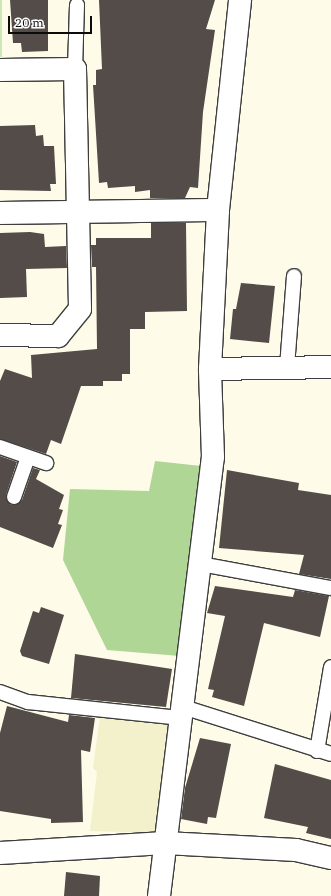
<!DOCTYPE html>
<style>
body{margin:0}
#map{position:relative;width:331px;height:896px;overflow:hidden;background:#fefbe9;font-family:"IBM Plex Serif",serif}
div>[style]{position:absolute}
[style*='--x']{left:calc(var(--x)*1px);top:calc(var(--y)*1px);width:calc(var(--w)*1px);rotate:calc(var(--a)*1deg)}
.farmland>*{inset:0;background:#f2f1cb}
.green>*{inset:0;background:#cce6b5;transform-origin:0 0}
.forest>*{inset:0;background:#afd695}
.building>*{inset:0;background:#534c48}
.roads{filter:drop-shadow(1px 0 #3e3e3e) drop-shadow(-1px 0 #3e3e3e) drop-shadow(0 1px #3e3e3e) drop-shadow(0 -1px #3e3e3e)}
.lane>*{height:14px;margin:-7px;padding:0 7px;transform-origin:7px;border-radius:7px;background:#fff}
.street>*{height:22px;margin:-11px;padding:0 11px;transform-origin:11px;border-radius:11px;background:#fff}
span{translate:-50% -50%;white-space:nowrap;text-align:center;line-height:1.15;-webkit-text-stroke:4px #fff;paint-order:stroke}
.scale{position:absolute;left:8px;top:16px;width:84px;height:18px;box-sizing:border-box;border:2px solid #0b0b0b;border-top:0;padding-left:5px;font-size:12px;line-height:14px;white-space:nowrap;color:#0b0b0b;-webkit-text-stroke:3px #fff;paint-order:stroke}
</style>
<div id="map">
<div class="farmland">
<div style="clip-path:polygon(100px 716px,175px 722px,160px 826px,155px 833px,90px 831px,97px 772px,93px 768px)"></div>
</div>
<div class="green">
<div style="left:0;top:0;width:2px;height:57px"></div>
</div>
<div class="forest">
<div style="clip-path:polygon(155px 461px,201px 466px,180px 656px,107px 650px,63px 560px,70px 489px,149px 491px)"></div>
</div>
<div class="building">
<div style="clip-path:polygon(10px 0,48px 0,48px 51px,22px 52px,21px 43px,13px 43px)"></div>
<div style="clip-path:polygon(99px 0,215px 0,206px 29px,215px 30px,203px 112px,198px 188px,190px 187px,185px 198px,150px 198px,150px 190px,135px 192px,135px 186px,108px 188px,107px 182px,99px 183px,93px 85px,96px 85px,96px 70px,102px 69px)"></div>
<div style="clip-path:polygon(35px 125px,36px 136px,43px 135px,44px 146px,54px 146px,56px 184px,50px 184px,51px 191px,0 190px,0 126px)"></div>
<div style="clip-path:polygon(151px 223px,186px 223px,187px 311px,145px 312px,145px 329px,130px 329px,130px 374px,122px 374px,122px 381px,103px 381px,103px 386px,81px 386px,61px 444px,51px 440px,46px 454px,0 439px,0 381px,5px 369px,32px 378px,31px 355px,97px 349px,96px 267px,92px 267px,91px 245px,96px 245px,96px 238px,151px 238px)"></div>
<div style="clip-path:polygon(30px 232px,44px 234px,45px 247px,66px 246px,67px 268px,26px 269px,27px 297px,0 298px,0 233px)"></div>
<div style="clip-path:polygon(241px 283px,275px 286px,269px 343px,230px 339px,233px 309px,236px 309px)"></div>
<div style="clip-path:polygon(0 456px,17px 462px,6px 495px,11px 505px,22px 500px,33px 468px,40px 470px,36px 479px,64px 495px,59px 509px,63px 510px,58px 524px,62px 525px,53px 548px,0 527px)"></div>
<div style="clip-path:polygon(227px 470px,299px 483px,298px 490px,331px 495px,331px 579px,299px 574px,304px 555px,219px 548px)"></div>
<div style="clip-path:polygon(215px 586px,293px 597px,295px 590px,329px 596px,320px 637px,264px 623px,244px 706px,212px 697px,214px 690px,208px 689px,225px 616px,207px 613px)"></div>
<div style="clip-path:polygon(41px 607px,64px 615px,49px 664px,22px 656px,20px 651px,33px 611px,39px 613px)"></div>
<div style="clip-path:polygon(75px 654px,172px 669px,166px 707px,71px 698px)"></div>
<div style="clip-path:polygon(7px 706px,68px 722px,69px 715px,95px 718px,90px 752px,81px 750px,83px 822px,51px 823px,51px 819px,0 811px,0 733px)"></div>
<div style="clip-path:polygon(200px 738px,231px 744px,216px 818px,208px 817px,207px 824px,181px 819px,185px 788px)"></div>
<div style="clip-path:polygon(275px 764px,331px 780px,331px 839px,306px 833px,308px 827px,264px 818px)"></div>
<div style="clip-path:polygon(66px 872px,100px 876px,99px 896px,64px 896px)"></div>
</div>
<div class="roads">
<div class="lane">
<div style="--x:75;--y:69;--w:64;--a:-88.2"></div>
<div style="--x:287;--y:367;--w:91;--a:-85.6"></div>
<div style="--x:0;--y:447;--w:49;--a:19.2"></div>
<div style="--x:14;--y:497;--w:42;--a:-70.7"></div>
<div style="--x:200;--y:564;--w:133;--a:10.4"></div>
<div style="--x:0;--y:692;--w:30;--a:20"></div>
<div style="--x:28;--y:702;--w:152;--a:6"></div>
<div style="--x:180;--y:706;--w:158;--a:17.6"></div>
<div style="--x:317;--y:751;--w:85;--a:-80.5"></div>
</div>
<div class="street">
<div style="--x:0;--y:70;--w:75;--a:-0.8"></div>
<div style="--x:75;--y:69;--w:240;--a:88.8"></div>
<div style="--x:80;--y:309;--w:35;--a:129"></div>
<div style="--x:58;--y:336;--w:58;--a:-179"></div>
<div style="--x:0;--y:213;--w:218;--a:-0.8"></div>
<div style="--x:210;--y:369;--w:121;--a:-0.9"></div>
<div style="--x:0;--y:853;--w:165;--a:-3.5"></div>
<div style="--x:165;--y:843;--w:131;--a:3.1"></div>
<div style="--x:296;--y:850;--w:36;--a:13"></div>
<div style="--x:159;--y:896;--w:442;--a:-83"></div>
<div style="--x:213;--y:457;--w:88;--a:-92"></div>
<div style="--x:210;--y:369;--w:159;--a:-87.1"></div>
<div style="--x:218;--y:210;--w:211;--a:-84"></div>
</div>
</div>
<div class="scale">20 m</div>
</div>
